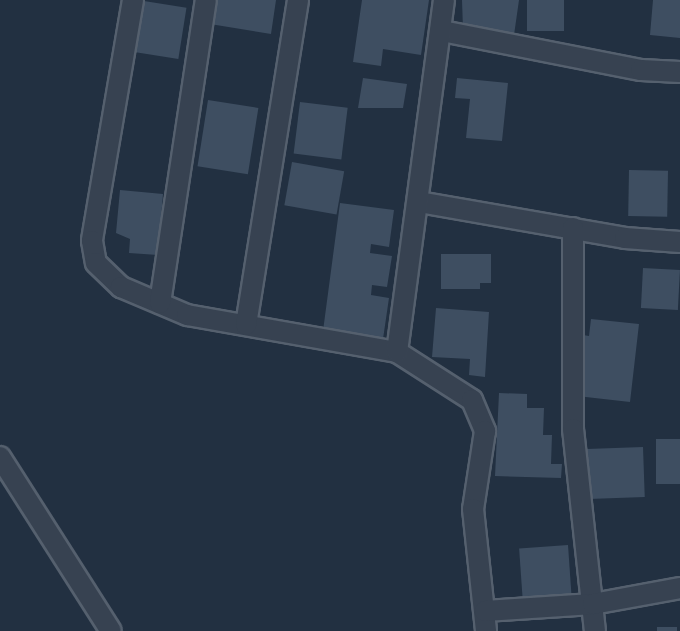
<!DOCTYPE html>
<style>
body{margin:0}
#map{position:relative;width:680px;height:631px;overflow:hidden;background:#223041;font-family:"Golos Text",sans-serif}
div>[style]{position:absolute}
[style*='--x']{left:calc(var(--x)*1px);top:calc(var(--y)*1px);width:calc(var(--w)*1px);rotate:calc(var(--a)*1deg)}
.building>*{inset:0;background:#3e4e61;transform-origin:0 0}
.roads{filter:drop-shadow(2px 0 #55606e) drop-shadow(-2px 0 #55606e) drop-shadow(0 2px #55606e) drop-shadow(0 -2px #55606e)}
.street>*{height:20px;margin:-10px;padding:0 10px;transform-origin:10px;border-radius:10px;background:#374251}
span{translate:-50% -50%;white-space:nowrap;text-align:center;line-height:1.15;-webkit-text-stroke:6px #1c2736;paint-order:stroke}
</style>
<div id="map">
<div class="building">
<div style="clip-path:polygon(214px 0,276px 0,271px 34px,210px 24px)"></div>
<div style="clip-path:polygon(362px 0,429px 0,421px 55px,383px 49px,381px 66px,353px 62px)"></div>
<div style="clip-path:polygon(462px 0,519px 0,514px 35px,463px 29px)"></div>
<div style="left:527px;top:0;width:37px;height:31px"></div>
<div style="clip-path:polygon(653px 0,680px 0,680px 38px,650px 35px)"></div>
<div style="left:144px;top:1px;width:43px;height:52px;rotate:9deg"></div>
<div style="clip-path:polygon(363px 78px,407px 84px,403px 108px,358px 108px)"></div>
<div style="clip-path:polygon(457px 78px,508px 83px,502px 141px,466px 138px,470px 99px,455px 98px)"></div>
<div style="left:208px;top:100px;width:51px;height:67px;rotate:9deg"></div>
<div style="left:300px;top:102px;width:48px;height:52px;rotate:7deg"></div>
<div style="left:292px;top:162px;width:53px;height:44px;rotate:10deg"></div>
<div style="left:629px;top:170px;width:39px;height:46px;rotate:1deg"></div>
<div style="clip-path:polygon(120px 190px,163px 194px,158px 255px,129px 253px,130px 239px,116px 233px)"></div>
<div style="clip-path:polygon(340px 203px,394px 210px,389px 247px,371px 244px,370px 253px,392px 256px,387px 287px,372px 285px,371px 295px,389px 298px,383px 339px,323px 331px)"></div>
<div style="clip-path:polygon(441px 254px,491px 254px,491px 283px,480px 283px,480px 289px,441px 289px)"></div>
<div style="left:643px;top:268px;width:37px;height:40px;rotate:3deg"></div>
<div style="clip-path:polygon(436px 308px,489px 312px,485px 377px,469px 375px,470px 359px,432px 357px)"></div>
<div style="clip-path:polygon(591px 319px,639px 324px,630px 402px,577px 396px,583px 335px,589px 336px)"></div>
<div style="clip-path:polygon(499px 393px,527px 394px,527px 408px,544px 408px,543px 435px,552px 435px,551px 464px,562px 464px,561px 478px,495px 476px)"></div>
<div style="left:656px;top:439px;width:24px;height:45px"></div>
<div style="left:643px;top:447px;width:50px;height:56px;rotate:88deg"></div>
<div style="left:568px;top:545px;width:49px;height:49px;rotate:86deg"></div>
<div style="left:657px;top:627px;width:20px;height:4px"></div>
</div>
<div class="roads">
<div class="street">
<div style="--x:133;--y:0;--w:244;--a:99.7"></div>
<div style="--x:92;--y:241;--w:22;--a:80"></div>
<div style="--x:96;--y:263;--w:35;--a:44"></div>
<div style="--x:121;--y:287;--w:72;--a:23"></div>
<div style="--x:187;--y:315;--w:213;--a:10"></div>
<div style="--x:397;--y:352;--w:89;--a:32.6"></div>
<div style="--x:472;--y:400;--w:34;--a:67"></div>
<div style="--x:485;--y:431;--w:79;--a:98.7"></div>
<div style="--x:473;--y:509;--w:123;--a:83.9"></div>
<div style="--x:442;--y:31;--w:203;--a:11.1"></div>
<div style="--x:641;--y:70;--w:39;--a:3"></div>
<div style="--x:419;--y:202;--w:209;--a:9.9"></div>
<div style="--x:625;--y:238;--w:55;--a:4.2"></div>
<div style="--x:573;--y:228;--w:201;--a:90"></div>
<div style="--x:573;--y:429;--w:203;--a:83.8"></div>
<div style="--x:160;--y:303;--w:306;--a:-81.4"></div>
<div style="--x:246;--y:325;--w:329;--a:-80.9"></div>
<div style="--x:397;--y:352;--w:355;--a:-82.4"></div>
<div style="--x:0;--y:457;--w:206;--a:57.5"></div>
<div style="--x:485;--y:611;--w:108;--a:-3.7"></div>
<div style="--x:593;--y:604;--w:88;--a:-10.4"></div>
</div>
</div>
</div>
